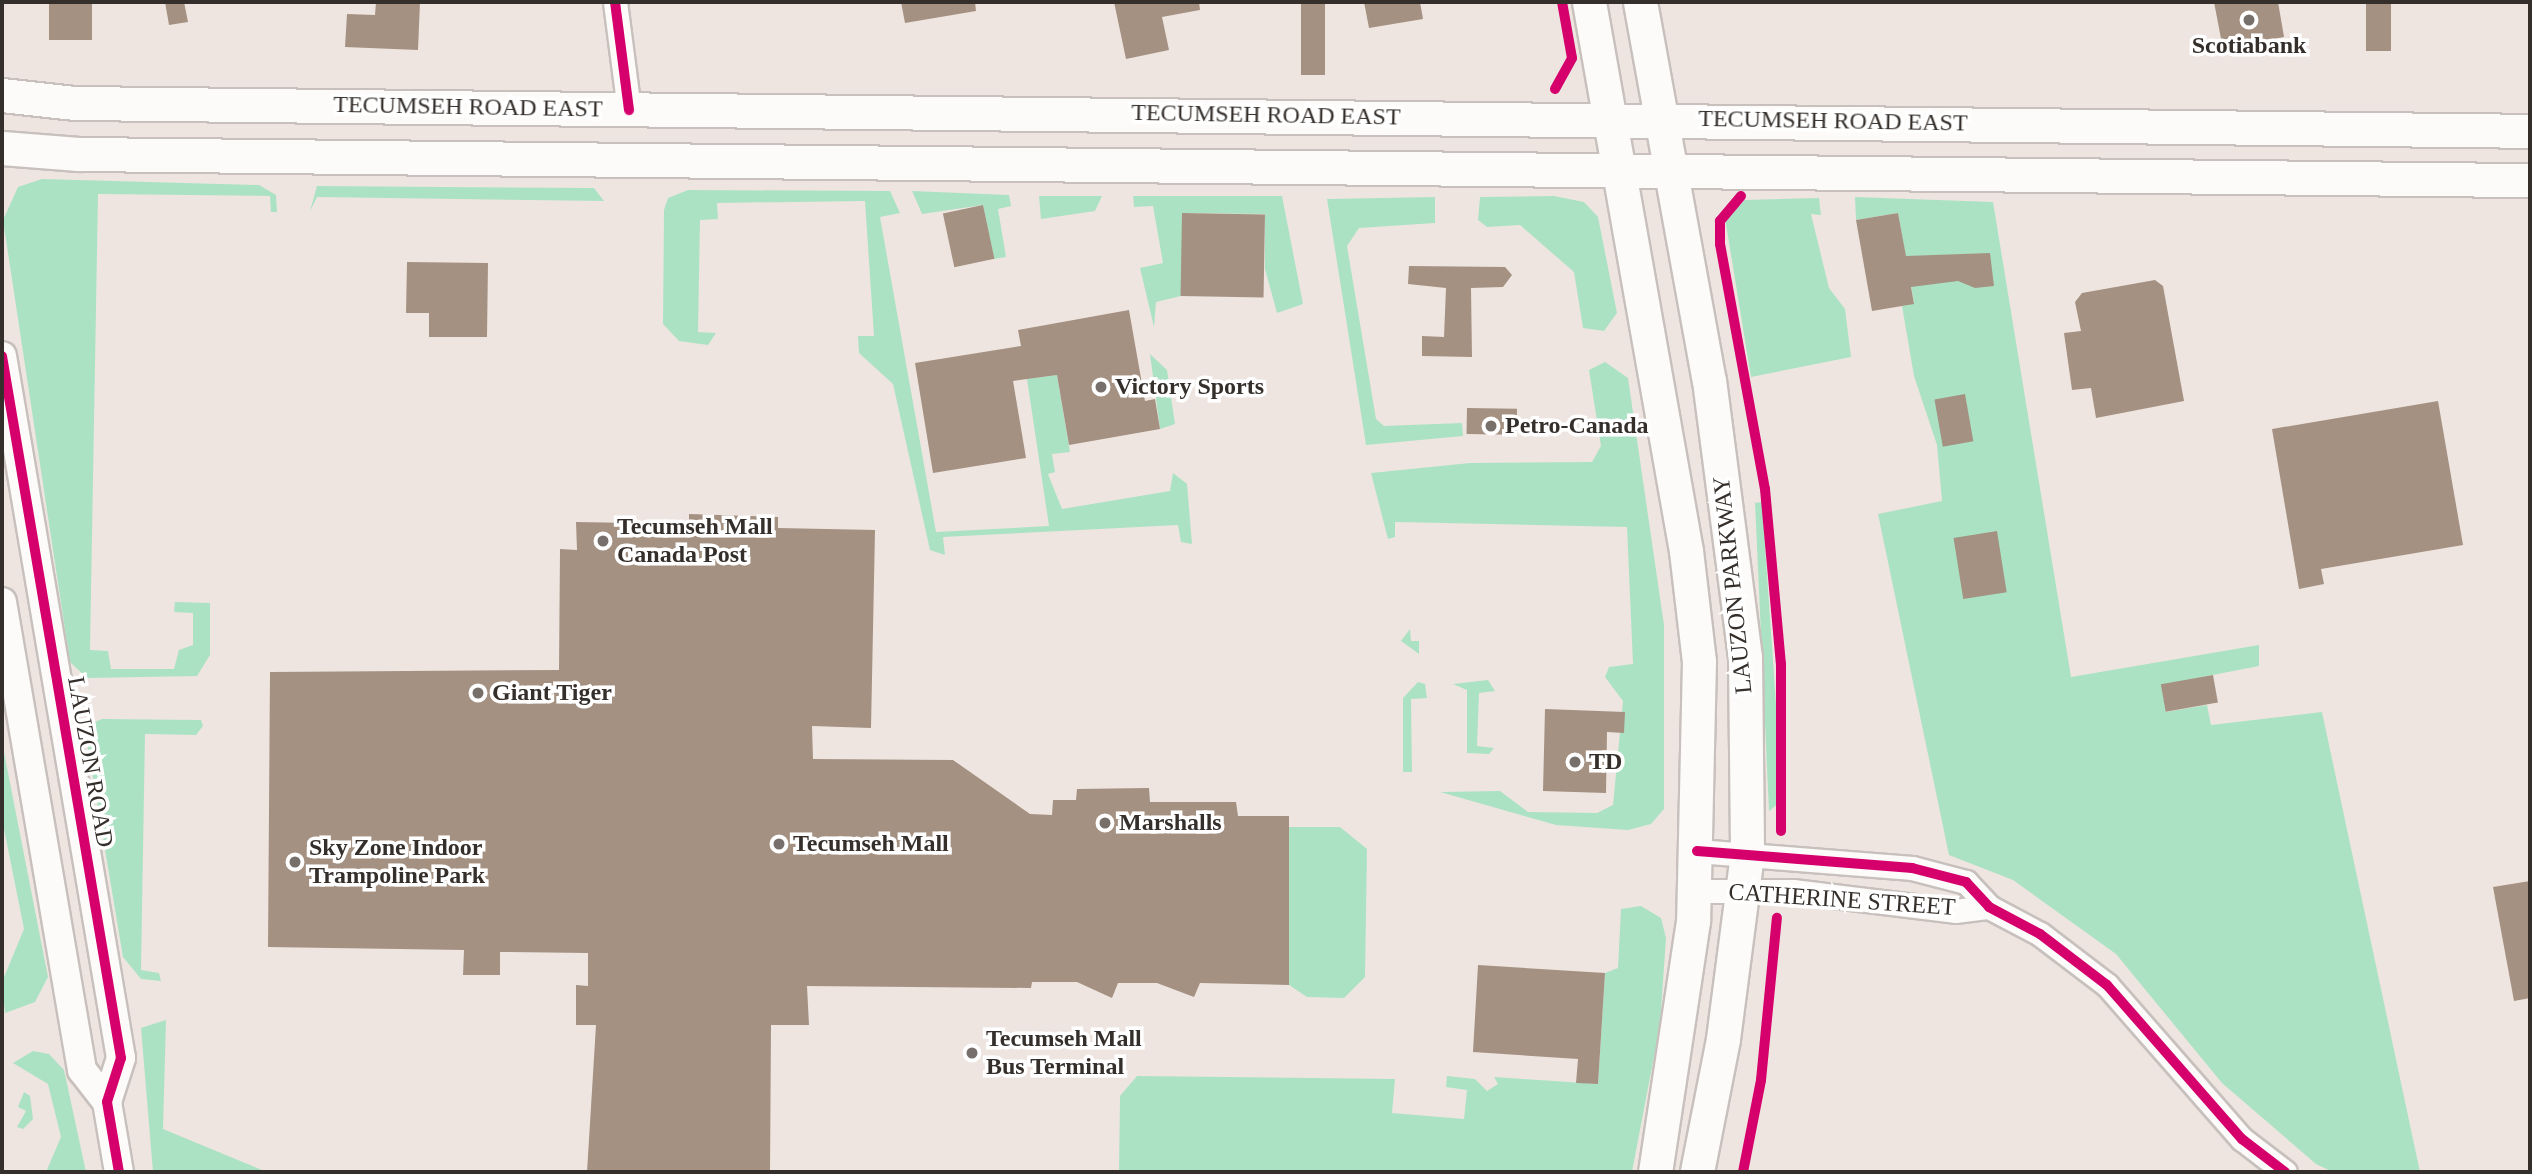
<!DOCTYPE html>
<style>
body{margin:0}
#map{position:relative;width:2532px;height:1174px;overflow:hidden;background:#eee5e0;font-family:"Times New Roman",serif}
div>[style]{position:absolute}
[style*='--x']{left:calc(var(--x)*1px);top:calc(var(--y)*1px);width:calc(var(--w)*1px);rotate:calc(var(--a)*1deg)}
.green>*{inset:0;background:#ace2c4}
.building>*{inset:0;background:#a49181;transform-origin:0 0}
.roads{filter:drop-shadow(2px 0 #c8c0bc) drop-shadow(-2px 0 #c8c0bc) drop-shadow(0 2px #c8c0bc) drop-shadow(0 -2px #c8c0bc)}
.minor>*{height:23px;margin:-11.5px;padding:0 11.5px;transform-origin:11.5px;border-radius:11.5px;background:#fcfbfa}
.tertiary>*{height:28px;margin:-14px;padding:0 14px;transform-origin:14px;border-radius:14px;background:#fcfbfa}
.secondary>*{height:33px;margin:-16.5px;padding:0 16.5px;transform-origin:16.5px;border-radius:16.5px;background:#fcfbfa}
.cycleway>*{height:10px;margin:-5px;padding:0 5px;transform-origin:5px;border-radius:5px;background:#d6006c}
.dots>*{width:19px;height:19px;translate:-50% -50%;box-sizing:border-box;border:4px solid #fff;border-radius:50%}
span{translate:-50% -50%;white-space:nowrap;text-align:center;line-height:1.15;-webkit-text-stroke:7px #fff;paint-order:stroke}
.poi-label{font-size:24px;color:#352f2b;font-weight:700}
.left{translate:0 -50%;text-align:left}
.street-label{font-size:24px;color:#352f2b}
.frame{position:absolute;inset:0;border:4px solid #352f2b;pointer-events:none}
</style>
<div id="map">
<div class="green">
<div style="clip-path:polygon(42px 179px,259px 185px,276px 195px,277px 212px,271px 212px,270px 196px,98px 194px,90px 650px,108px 651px,111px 669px,174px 669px,179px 650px,193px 645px,193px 613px,174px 612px,175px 602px,210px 603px,210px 655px,197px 676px,87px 678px,70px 662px,3px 220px,18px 187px)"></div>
<div style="clip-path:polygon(317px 186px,594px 188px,604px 201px,317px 197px,310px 211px)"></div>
<div style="clip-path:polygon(688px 190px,890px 191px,900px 213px,880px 217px,936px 532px,1049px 526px,1027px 379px,1057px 375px,1070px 452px,1052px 454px,1055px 472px,1048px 474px,1062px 509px,1170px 491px,1173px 473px,1187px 484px,1192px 544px,1181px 542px,1178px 525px,943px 537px,945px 555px,930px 550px,893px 384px,859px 353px,858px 336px,874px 336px,865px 201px,717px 203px,718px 219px,700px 220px,698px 332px,716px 333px,708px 345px,679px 341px,663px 324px,664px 210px,668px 198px)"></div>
<div style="clip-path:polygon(912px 191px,1009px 195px,1011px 206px,998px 209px,1006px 257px,994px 259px,983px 205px,922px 214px)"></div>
<div style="clip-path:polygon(1039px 196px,1102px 196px,1095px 211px,1041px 219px)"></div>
<div style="clip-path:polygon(1133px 196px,1282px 196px,1303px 304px,1277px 313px,1265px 269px,1265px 214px,1183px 213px,1181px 296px,1156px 302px,1154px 327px,1140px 268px,1163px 263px,1153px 206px,1134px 207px)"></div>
<div style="clip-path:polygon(1554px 196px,1584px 202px,1598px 217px,1617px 313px,1604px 331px,1583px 328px,1574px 272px,1520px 225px,1487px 227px,1478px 220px,1480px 197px)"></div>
<div style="clip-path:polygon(1435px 197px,1435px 223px,1359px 228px,1347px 246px,1376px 419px,1384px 426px,1462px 423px,1463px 436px,1366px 445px,1327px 199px)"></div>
<div style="clip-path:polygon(1855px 197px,1993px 202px,2071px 677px,2259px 645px,2259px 666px,2161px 685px,2166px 712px,2207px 705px,2211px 725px,2322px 712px,2420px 1172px,2333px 1172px,2316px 1164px,2222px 1083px,2116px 954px,2013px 880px,1949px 855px,1878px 514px,1942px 501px,1937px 445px,1914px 376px,1902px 306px,1914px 303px,1898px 213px,1856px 220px)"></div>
<div style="clip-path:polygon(1819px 198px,1821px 215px,1811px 214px,1829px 288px,1845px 309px,1851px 357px,1751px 377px,1725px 218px,1745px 200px)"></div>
<div style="clip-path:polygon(1150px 354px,1167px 370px,1175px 424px,1160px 429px)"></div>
<div style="clip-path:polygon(1605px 362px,1628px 378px,1664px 625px,1664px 809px,1651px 824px,1628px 830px,1556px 825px,1440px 792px,1500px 791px,1528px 812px,1597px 813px,1613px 805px,1623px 701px,1605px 677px,1609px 667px,1633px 664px,1627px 527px,1395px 522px,1395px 537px,1388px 539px,1371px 473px,1470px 463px,1592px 462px,1601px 446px,1589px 370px)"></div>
<div style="clip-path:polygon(1762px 502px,1780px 762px,1779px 803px,1769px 811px,1755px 503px)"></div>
<div style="clip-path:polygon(1410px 629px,1411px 641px,1419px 641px,1419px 654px,1401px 641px)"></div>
<div style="clip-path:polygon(1488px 680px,1495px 691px,1479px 693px,1477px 746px,1494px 748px,1489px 754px,1467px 753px,1467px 690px,1453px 684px)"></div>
<div style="clip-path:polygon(1418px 682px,1425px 684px,1427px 698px,1411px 699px,1412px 772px,1403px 772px,1403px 698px)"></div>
<div style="clip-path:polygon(102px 719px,201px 720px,203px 726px,196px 735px,145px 734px,141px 970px,159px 973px,161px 981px,141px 979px,123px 957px,87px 742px,90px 724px)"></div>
<div style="clip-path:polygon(2px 742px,48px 977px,35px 1002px,5px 1013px,2px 982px,24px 929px,2px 819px)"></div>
<div style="clip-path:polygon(1289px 827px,1340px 827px,1367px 849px,1365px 977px,1344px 998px,1307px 997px,1289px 985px)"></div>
<div style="clip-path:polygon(1641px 906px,1661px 918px,1666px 938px,1660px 1025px,1632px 1172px,1119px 1172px,1120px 1096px,1137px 1076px,1395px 1079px,1392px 1113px,1464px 1119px,1467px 1090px,1446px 1087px,1447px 1076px,1475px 1079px,1487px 1091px,1498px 1084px,1494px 1077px,1598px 1084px,1605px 973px,1618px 968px,1621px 909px)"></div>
<div style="clip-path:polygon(166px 1020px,163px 1129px,267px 1172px,153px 1172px,141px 1028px)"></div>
<div style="clip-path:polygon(33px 1051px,49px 1054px,64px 1070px,86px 1172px,46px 1172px,61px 1137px,48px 1084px,13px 1063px)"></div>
<div style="clip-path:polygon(24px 1092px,30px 1096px,33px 1119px,23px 1129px,17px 1127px,26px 1111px,18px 1107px)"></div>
</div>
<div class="building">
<div style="left:49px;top:2px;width:43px;height:38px"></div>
<div style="clip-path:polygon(165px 2px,184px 2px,188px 22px,169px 25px)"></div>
<div style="clip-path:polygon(376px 2px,420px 2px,418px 50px,345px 47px,347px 14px,375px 15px)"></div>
<div style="clip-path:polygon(901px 2px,975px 2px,976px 11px,905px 23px)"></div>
<div style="clip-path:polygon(1114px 2px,1199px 2px,1200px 10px,1162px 17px,1169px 50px,1126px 59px)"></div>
<div style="left:1301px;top:2px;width:24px;height:73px"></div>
<div style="clip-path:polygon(1364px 2px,1420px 2px,1423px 19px,1369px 28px)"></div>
<div style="clip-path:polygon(2214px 2px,2278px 2px,2284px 37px,2223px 49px)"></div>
<div style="left:2366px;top:2px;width:25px;height:49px"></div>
<div style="left:983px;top:205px;width:55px;height:41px;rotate:78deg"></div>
<div style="left:1182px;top:213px;width:83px;height:83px;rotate:1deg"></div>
<div style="clip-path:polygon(1898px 213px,1906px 256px,1990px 253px,1994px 286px,1975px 288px,1958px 281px,1911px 287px,1914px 304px,1872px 311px,1856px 220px)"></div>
<div style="clip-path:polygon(407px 262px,488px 263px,487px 337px,429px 337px,429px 313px,406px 313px)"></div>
<div style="clip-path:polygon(1409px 266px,1505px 267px,1512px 275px,1503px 287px,1471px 288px,1472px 357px,1422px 356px,1422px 336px,1444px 337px,1446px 288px,1408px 284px)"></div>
<div style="clip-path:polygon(2155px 280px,2163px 286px,2184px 401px,2096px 418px,2091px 388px,2072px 390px,2064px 333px,2081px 331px,2075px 302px,2082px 293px)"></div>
<div style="clip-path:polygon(1129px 310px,1145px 401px,1155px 399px,1160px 429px,1069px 445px,1057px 375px,1013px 381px,1026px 458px,933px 473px,915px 363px,1021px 346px,1018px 330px)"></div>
<div style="left:1965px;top:394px;width:48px;height:31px;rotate:80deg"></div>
<div style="clip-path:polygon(2438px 401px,2463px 545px,2321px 569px,2324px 584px,2299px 589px,2272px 429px)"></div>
<div style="left:1467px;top:408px;width:50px;height:26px;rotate:1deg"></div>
<div style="clip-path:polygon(689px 514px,778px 517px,778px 528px,875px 530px,871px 728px,812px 726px,813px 759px,953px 760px,1030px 814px,1052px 815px,1053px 800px,1076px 800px,1077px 789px,1149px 788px,1150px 802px,1236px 802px,1238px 816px,1289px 816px,1289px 985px,1200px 983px,1194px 997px,1157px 983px,1118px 983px,1112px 998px,1077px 982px,1032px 982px,1031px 988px,807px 986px,809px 1025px,771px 1025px,770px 1172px,587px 1172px,596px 1025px,576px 1025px,576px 985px,588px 986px,588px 953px,500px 952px,500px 975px,463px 975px,464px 950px,268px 947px,270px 672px,559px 670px,560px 549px,577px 550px,576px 522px,689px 524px)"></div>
<div style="left:1997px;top:531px;width:62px;height:44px;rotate:81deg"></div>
<div style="left:2213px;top:675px;width:28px;height:53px;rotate:80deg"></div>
<div style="clip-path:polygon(1545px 709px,1625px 712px,1624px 733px,1607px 732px,1606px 793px,1543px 791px)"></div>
<div style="clip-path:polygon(2530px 881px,2530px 998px,2514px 1001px,2493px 887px)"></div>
<div style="clip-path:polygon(1478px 965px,1605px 973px,1598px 1084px,1576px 1083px,1578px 1059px,1473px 1052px)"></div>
</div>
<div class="roads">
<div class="minor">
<div style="--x:615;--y:2;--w:109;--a:82.6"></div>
<div style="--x:1697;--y:851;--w:216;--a:4.5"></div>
<div style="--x:1912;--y:868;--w:56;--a:14.5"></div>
<div style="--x:1966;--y:882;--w:34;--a:47"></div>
<div style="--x:1989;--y:907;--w:58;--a:27.9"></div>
<div style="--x:2040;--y:934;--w:84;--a:37.3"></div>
<div style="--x:2107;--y:985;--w:205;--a:48.8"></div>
<div style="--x:2242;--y:1139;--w:54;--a:37.5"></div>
<div style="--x:1695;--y:891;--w:98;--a:0"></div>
<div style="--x:1793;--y:891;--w:163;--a:7"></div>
<div style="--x:1955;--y:911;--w:34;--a:-7"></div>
</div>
<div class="tertiary">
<div style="--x:2;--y:356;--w:712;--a:80.38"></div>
<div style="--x:121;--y:1058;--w:46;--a:107.7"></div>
<div style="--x:107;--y:1102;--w:71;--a:80.3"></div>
<div style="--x:2;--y:602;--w:475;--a:80.3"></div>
<div style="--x:82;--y:1070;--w:41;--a:52"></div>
</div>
<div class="secondary">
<div style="--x:1589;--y:2;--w:558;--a:79.98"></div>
<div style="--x:1686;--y:551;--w:111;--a:83.3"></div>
<div style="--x:1699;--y:661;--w:260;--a:91.3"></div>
<div style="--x:1693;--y:921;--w:254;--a:98.6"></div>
<div style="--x:1640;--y:2;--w:384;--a:79.7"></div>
<div style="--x:1709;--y:380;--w:279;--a:82.6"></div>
<div style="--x:1745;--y:657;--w:197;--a:89.4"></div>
<div style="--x:1747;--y:854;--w:187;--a:97.4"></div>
<div style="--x:1723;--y:1039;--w:136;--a:101.1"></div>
<div style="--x:2;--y:95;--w:73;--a:6.3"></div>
<div style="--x:75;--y:103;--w:2455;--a:0.65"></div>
<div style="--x:2;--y:148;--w:76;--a:4.5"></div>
<div style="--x:78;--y:154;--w:2452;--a:0.61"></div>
</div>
</div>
<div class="cycleway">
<div style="--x:615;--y:2;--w:109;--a:82.6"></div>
<div style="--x:1555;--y:89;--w:35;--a:-61"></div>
<div style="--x:1572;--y:58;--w:57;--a:-100.1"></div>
<div style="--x:1741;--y:196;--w:33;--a:130"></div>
<div style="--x:1720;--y:221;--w:23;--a:90"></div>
<div style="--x:1720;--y:244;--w:249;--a:79.6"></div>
<div style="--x:1765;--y:489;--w:176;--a:84.8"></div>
<div style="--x:1781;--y:664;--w:167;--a:90"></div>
<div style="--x:2;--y:356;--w:712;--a:80.38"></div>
<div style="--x:121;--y:1058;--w:46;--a:107.7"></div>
<div style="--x:107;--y:1102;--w:71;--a:80.3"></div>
<div style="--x:1697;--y:851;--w:216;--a:4.5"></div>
<div style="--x:1912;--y:868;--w:56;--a:14.5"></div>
<div style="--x:1966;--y:882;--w:34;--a:47"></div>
<div style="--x:1989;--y:907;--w:58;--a:27.9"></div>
<div style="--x:2040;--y:934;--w:84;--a:37.3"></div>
<div style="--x:2107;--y:985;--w:205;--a:48.8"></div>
<div style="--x:2242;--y:1139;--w:54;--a:37.5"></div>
<div style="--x:1743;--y:1172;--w:94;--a:-78.9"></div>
<div style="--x:1761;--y:1080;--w:163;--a:-84.4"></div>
</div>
<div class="dots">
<div style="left:2249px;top:20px;background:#766f6a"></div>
<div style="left:1101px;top:387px;background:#766f6a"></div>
<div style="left:1491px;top:426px;background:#766f6a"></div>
<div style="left:603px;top:541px;background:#766f6a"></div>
<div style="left:478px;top:693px;background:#766f6a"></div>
<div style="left:1575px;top:762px;background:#766f6a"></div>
<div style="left:1105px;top:823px;background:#766f6a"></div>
<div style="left:779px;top:844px;background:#766f6a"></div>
<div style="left:295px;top:862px;background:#766f6a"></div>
<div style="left:972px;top:1053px;background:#766f6a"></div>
</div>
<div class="poi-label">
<span style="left:2249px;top:46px">Scotiabank</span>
<span class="left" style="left:1115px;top:387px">Victory Sports</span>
<span class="left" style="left:1505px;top:426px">Petro-Canada</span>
<span class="left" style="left:617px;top:541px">Tecumseh Mall<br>Canada Post</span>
<span class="left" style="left:492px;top:693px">Giant Tiger</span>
<span class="left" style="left:1589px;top:762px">TD</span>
<span class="left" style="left:1119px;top:823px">Marshalls</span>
<span class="left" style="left:793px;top:844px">Tecumseh Mall</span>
<span class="left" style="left:309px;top:862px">Sky Zone Indoor<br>Trampoline Park</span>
<span class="left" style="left:986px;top:1053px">Tecumseh Mall<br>Bus Terminal</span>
</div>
<div class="street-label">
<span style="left:468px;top:107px;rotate:1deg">TECUMSEH ROAD EAST</span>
<span style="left:1266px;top:115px;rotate:1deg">TECUMSEH ROAD EAST</span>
<span style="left:1833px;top:121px;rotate:1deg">TECUMSEH ROAD EAST</span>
<span style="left:1733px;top:585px;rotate:-96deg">LAUZON PARKWAY</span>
<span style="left:90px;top:762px;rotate:80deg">LAUZON ROAD</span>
<span style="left:1842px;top:900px;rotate:4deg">CATHERINE STREET</span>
</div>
<div class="frame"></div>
</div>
